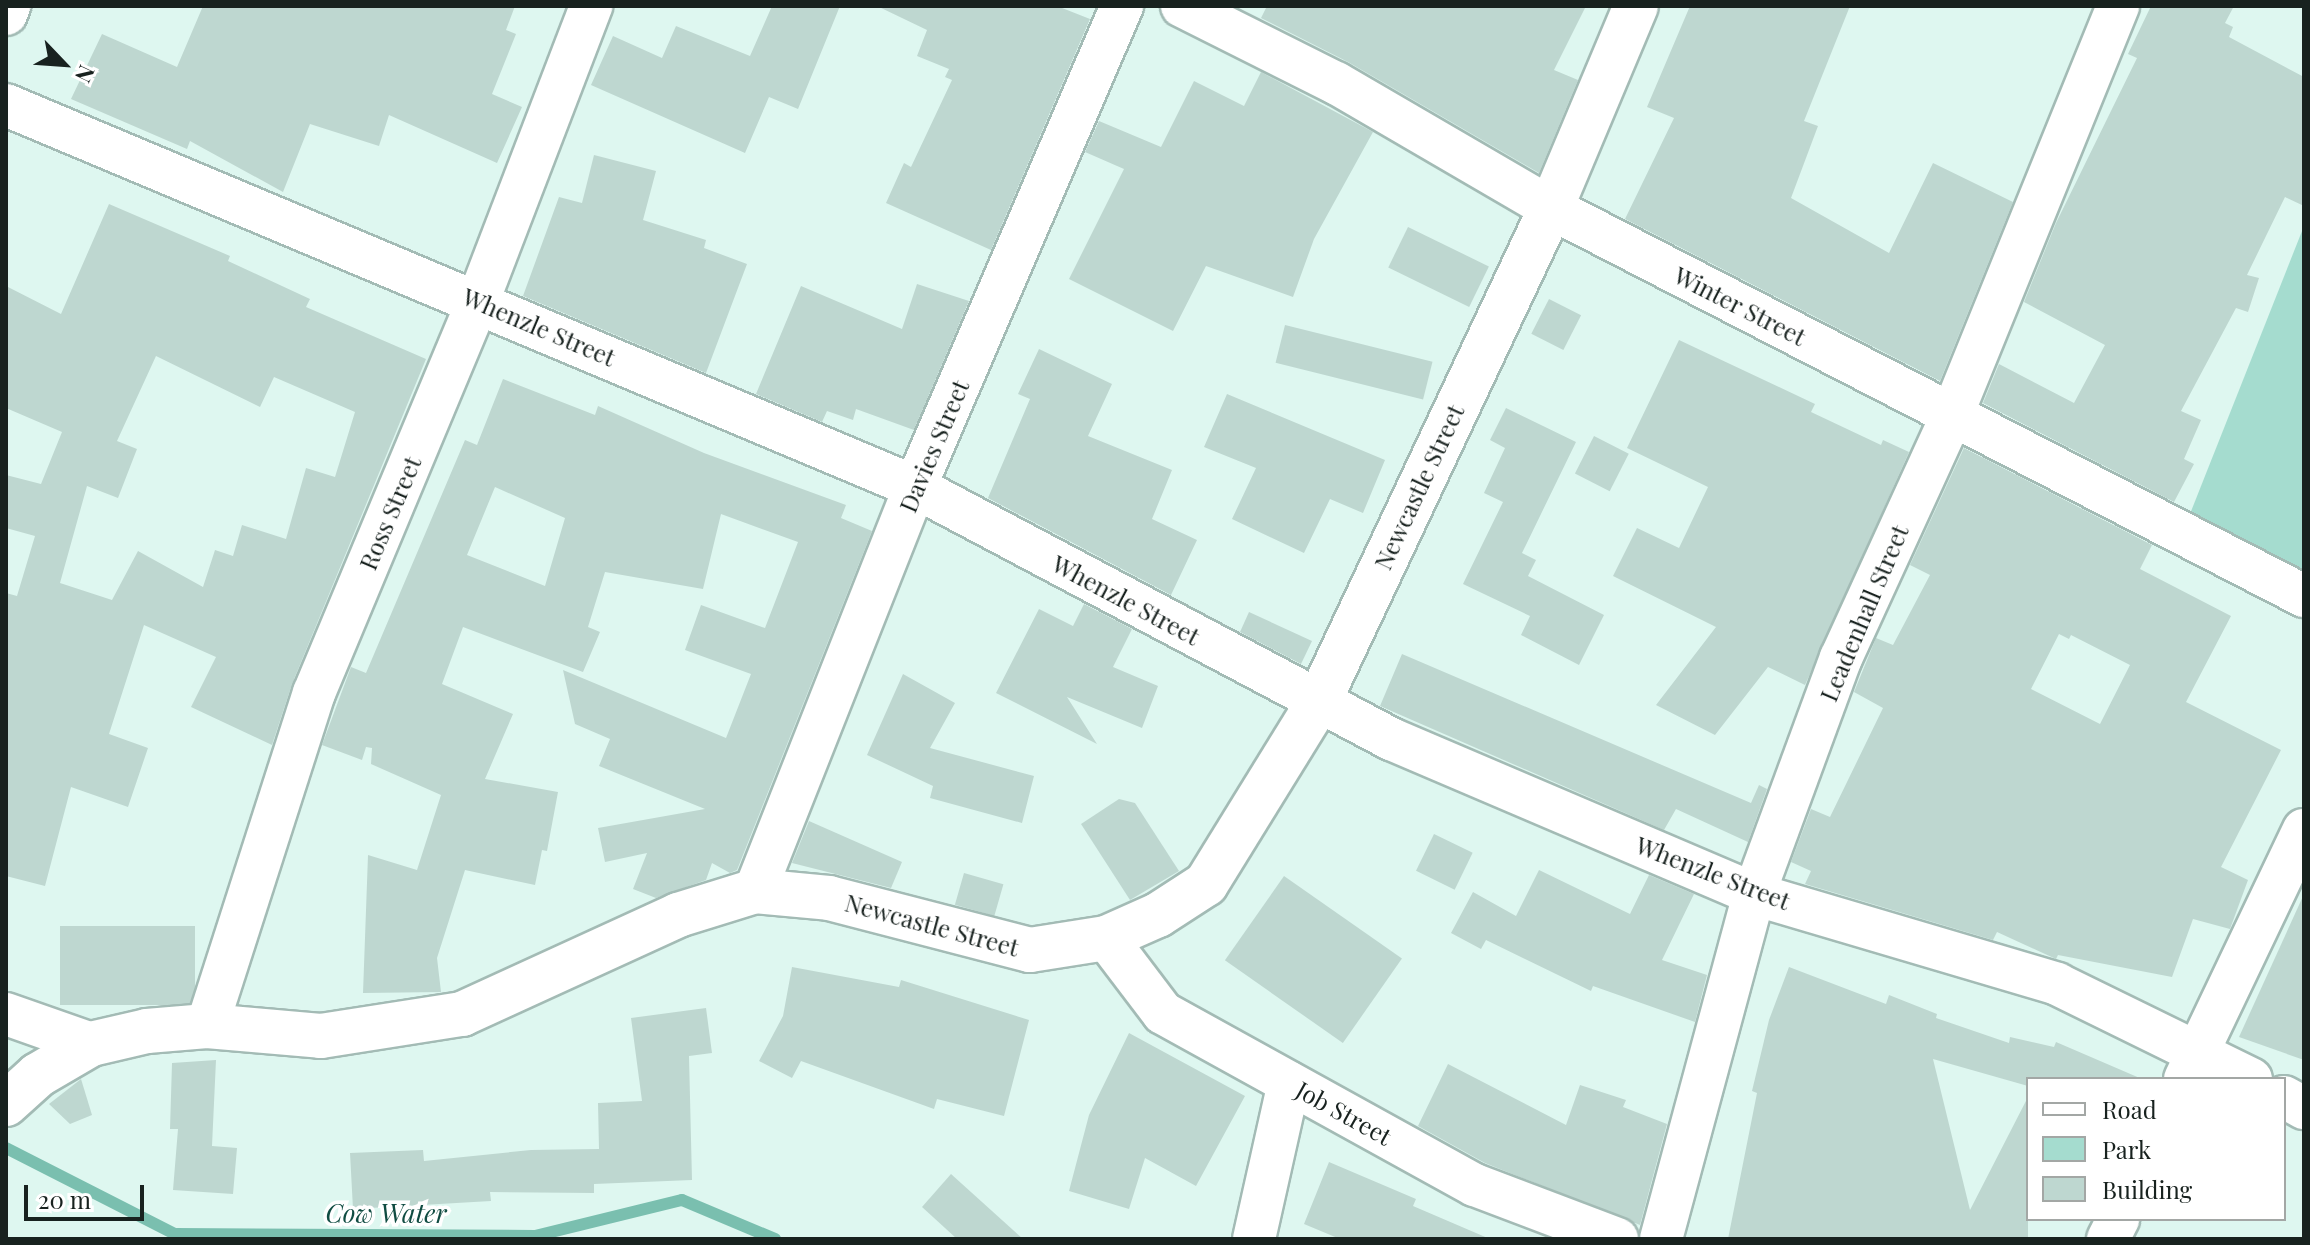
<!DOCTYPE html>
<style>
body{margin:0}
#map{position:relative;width:2310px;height:1245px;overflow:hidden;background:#def7f0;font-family:"Playfair Display",serif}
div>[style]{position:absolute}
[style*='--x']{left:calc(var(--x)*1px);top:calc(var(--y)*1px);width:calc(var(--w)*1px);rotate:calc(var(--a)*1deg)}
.green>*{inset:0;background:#a5dccf}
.stream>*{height:12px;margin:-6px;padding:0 6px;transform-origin:6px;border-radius:6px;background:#7abfaf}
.building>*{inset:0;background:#bed7d0;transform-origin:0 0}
.roads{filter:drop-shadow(2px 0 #a3bbb5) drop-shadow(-2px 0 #a3bbb5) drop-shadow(0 2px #a3bbb5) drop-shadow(0 -2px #a3bbb5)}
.street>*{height:42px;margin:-21px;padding:0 21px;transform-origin:21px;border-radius:21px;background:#fff}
.secondary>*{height:44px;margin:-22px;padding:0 22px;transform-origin:22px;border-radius:22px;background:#fff}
span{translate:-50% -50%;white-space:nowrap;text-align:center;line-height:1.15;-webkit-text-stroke:7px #fff;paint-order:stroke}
.street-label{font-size:24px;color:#18221f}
.water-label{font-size:26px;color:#104c42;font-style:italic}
.frame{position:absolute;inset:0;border:8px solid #18221f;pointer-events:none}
.legend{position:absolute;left:2026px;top:1077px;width:260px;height:144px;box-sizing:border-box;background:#fff;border:2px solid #a3a7a5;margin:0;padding:10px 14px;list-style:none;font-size:24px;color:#18221f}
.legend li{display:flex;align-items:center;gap:16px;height:40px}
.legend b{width:40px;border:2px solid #a3a7a5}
.north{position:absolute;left:24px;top:24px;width:80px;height:80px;-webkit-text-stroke:6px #fff;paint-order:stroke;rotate:115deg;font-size:22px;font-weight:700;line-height:32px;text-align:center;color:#18221f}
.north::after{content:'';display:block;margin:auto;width:28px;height:36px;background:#18221f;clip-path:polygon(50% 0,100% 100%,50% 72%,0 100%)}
.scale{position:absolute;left:24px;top:1185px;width:120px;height:36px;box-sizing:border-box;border:4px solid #18221f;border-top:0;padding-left:10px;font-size:24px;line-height:28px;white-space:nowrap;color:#18221f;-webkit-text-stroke:6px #fff;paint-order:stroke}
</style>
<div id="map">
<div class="green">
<div style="clip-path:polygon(2304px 226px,2304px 584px,2186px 524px)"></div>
</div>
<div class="stream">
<div style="--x:6;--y:1148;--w:190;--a:27"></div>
<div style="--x:175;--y:1234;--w:360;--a:0.3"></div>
<div style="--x:535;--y:1236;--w:151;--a:-13.8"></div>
<div style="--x:682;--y:1200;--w:101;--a:22.8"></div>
</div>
<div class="building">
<div style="clip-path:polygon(203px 6px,515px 6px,506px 30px,516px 34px,492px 94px,522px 107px,497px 163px,389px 115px,379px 146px,310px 124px,283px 192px,190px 141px,187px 149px,71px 99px,102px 34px,177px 67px)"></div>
<div style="clip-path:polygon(772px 6px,840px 6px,798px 109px,769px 97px,745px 153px,591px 85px,613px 36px,662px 58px,676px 26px,750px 56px)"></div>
<div style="clip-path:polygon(877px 6px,1057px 6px,1090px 19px,991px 250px,886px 203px,904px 163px,911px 167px,952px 80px,945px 77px,949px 69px,917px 56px,927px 30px)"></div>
<div style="clip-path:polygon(1267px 6px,1586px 6px,1554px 70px,1578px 80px,1539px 173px,1348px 62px,1261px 18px)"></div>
<div style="clip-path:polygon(1690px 6px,1850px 6px,1804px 121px,1818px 126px,1791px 198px,1889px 253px,1933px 163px,2013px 202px,1940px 381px,1625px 219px,1674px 118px,1647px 107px)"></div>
<div style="clip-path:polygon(2151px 6px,2234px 6px,2225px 23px,2233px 27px,2229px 37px,2304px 77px,2304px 206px,2285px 197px,2247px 275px,2259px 278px,2248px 312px,2236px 308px,2181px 411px,2201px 420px,2184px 459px,2194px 464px,2174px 502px,1983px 403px,1999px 364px,2074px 403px,2105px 345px,2024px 302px,2056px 223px,2137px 58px,2128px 54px)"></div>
<div style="clip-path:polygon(1261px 72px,1373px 132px,1314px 239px,1293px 297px,1206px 266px,1173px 331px,1069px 279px,1124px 169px,1085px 152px,1099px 121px,1161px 147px,1194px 81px,1244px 106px)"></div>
<div style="clip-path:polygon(594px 155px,656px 171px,643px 220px,706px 240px,704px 248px,747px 264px,706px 373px,523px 296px,559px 197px,582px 203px)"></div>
<div style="clip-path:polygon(evenodd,109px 204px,230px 256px,228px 261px,310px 299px,306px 307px,426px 359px,292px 684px,272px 745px,191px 707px,216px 657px,144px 625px,109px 734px,148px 748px,128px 807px,71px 787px,45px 886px,6px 876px,6px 593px,17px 596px,35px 536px,6px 528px,6px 475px,41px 484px,62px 432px,6px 408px,6px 286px,61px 314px,109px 204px,156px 356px,260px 407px,274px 377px,355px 412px,335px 477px,306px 468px,286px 539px,242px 525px,233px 556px,215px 550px,203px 587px,138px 551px,112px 600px,60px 583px,87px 486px,118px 498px,137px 449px,117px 441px,156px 356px)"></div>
<div style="left:1408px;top:227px;width:90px;height:45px;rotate:26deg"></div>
<div style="clip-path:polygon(917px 284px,969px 301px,914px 430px,856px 409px,853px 420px,827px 411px,822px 422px,756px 394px,801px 286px,902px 329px)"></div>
<div style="left:1549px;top:299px;width:36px;height:39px;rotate:27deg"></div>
<div style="left:1285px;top:325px;width:152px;height:39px;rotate:14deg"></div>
<div style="clip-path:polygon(1679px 340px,1815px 404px,1811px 412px,1881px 445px,1883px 440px,1909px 452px,1805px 685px,1768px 667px,1715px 735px,1656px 705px,1716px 627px,1613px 576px,1637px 528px,1679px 548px,1708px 487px,1627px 448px)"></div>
<div style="clip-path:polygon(1039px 349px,1112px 384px,1088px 436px,1172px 470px,1152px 519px,1197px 540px,1171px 595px,988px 498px,1030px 399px,1018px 394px)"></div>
<div style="clip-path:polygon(evenodd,503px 379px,595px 415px,598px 406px,704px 453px,846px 505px,841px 518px,872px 531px,737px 870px,730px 873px,712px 863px,706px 880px,656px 898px,633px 889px,647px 853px,605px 862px,598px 828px,705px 809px,599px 766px,610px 739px,575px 724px,563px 670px,726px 738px,751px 674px,685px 650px,701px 605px,765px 628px,798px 542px,721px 514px,703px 589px,605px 572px,588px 627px,600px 632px,583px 672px,463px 627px,442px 684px,513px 714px,485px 779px,558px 792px,547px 851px,542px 850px,535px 885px,465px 870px,437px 958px,441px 992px,363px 993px,368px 855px,417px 870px,441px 795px,371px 764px,372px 748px,366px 747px,362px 760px,322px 745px,351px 667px,366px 673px,465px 440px,477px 445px,503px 379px,495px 487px,565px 518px,545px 586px,467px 555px,495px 487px)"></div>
<div style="clip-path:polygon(1227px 394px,1385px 460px,1363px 513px,1330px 499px,1304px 553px,1232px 519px,1256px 468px,1204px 447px)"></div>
<div style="clip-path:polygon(1506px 408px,1576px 442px,1522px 553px,1536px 560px,1528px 576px,1604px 615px,1579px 665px,1521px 635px,1530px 616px,1463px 584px,1503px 502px,1484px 493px,1505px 448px,1490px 440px)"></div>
<div style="left:1594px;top:436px;width:39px;height:42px;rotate:27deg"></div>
<div style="clip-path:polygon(evenodd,1964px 448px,2152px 545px,2140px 569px,2231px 616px,2186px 702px,2281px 750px,2221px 867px,2248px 880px,2230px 929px,2193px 919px,2172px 977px,2058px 955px,2056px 959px,1997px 932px,1993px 940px,1805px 884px,1811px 871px,1791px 862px,1811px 809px,1830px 817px,1883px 708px,1854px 692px,1876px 638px,1893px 645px,1930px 575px,1910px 565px,1964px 448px,2059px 634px,2069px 639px,2071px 635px,2130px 665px,2100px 724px,2031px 689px,2059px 634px)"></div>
<div style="clip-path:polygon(1084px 604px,1132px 629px,1113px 667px,1158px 686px,1142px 728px,1067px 697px,1097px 744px,996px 693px,1039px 609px,1073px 626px)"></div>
<div style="clip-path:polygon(1249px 612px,1312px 641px,1301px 664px,1240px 632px)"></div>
<div style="clip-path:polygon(1402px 654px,1751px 803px,1759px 785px,1767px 789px,1748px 842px,1676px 809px,1664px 830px,1380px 706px)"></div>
<div style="clip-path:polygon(903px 674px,955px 703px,930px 748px,1034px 776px,1022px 823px,930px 798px,933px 786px,867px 755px)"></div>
<div style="clip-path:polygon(1119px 799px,1135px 803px,1179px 871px,1130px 900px,1081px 824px)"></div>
<div style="clip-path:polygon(809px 821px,902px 862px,891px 888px,792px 863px)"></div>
<div style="left:1434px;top:834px;width:43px;height:41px;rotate:26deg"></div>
<div style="clip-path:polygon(1539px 870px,1630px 914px,1649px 875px,1694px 894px,1662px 960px,1707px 975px,1695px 1022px,1593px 986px,1591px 991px,1486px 940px,1481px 949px,1451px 933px,1473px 892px,1516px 916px)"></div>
<div style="left:964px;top:873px;width:41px;height:33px;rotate:16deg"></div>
<div style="left:1284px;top:876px;width:144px;height:103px;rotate:35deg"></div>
<div style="clip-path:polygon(2304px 894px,2304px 1060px,2239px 1037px)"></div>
<div style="left:60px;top:926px;width:135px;height:79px"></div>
<div style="clip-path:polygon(792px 967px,899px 987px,901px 980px,1029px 1020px,1004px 1116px,937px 1099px,934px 1109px,801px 1061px,792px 1078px,759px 1061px,783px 1016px)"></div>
<div style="clip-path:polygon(1789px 967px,1886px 1004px,1889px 995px,1937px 1014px,1936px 1018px,2009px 1043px,2010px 1037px,2054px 1047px,2056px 1042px,2142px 1079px,2028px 1079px,2028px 1086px,1933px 1059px,1970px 1210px,2028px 1097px,2028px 1239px,1728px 1239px,1757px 1093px,1752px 1091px,1769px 1020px)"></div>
<div style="clip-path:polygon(706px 1008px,712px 1053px,689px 1056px,692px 1180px,594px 1184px,594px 1193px,490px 1192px,491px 1201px,353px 1209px,350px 1153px,423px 1150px,424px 1161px,531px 1150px,599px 1149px,598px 1103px,642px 1101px,631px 1018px)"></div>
<div style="clip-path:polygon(1129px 1033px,1245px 1096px,1196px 1186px,1145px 1158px,1129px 1209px,1069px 1191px,1089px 1115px)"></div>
<div style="clip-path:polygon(216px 1060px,212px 1146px,237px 1148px,233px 1194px,173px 1190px,178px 1129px,170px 1129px,172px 1063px)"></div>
<div style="clip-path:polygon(1448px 1064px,1566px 1125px,1580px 1085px,1626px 1100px,1623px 1107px,1667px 1124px,1640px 1225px,1485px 1163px,1418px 1126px)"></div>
<div style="clip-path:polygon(81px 1079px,92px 1115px,70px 1124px,49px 1104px)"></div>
<div style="clip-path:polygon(1329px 1162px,1416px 1199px,1413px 1206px,1490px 1239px,1340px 1239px,1304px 1224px)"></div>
<div style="clip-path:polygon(951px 1174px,1023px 1239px,957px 1239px,922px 1207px)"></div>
</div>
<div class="roads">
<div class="street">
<div style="--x:1182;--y:6;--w:172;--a:26.6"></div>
<div style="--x:1336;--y:83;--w:249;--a:30.2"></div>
<div style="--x:1551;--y:208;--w:847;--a:27.26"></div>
<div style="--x:6;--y:14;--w:9;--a:-69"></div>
<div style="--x:6;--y:105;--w:986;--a:22.79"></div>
<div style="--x:915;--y:487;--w:539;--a:27.9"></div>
<div style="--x:1391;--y:739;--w:395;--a:23.1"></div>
<div style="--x:1754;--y:894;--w:316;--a:16.5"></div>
<div style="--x:2057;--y:984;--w:216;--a:26.1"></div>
<div style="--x:755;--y:891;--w:435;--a:-68.4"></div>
<div style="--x:915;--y:487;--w:524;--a:-66.72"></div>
<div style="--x:1106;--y:938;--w:94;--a:52.8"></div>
<div style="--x:1163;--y:1013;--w:356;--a:28.9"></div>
<div style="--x:1475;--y:1185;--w:152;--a:20.8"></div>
<div style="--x:6;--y:1014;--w:90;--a:19.4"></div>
<div style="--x:207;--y:1026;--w:350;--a:-72.2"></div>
<div style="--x:314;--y:693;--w:425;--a:-67.3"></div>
<div style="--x:478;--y:301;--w:316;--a:-69"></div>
<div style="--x:2185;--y:1079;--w:276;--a:-64.5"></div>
<div style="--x:2284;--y:1097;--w:23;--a:29"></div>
<div style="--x:1254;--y:1239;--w:160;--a:-77.4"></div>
<div style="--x:1661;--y:1239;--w:357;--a:-74.9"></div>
<div style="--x:1754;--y:894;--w:252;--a:-69.8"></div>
<div style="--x:1841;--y:658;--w:267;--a:-65.4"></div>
<div style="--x:1952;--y:415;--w:441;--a:-67.9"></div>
<div style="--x:2108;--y:1239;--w:22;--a:-63"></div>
</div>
<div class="secondary">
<div style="--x:6;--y:1104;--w:43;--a:-42.2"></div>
<div style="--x:38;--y:1075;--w:61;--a:-30.3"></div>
<div style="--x:91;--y:1044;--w:57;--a:-13.1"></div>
<div style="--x:147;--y:1031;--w:60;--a:-4.8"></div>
<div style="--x:207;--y:1026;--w:114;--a:5"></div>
<div style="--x:321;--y:1036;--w:143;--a:-8.9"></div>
<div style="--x:462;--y:1014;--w:238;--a:-24.6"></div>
<div style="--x:678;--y:915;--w:81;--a:-17.3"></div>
<div style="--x:755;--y:891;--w:74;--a:5.4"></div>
<div style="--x:829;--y:898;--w:208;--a:14.5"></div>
<div style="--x:1030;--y:950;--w:77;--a:-9"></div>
<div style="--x:1106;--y:938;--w:57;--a:-23.9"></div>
<div style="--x:1158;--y:915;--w:57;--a:-32.9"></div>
<div style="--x:1206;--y:884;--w:213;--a:-58.3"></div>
<div style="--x:1318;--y:703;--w:547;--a:-64.79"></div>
<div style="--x:1551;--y:208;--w:219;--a:-67.2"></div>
</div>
</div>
<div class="street-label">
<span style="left:1740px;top:306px;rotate:27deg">Winter Street</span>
<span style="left:539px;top:327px;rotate:23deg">Whenzle Street</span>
<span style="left:934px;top:446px;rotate:-67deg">Davies Street</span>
<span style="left:1419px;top:487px;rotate:-65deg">Newcastle Street</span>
<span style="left:390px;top:513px;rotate:-67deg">Ross Street</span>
<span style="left:1126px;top:600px;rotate:28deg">Whenzle Street</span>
<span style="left:1864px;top:613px;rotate:-67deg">Leadenhall Street</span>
<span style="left:1713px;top:873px;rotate:21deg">Whenzle Street</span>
<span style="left:932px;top:925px;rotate:15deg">Newcastle Street</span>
<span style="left:1344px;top:1113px;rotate:29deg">Job Street</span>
</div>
<div class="water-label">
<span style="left:386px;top:1213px">Cow Water</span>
</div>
<div class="frame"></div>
<ul class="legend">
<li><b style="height:10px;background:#fff"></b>Road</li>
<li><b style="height:22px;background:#a5dccf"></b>Park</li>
<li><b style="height:22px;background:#bed7d0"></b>Building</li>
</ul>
<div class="north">N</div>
<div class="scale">20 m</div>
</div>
